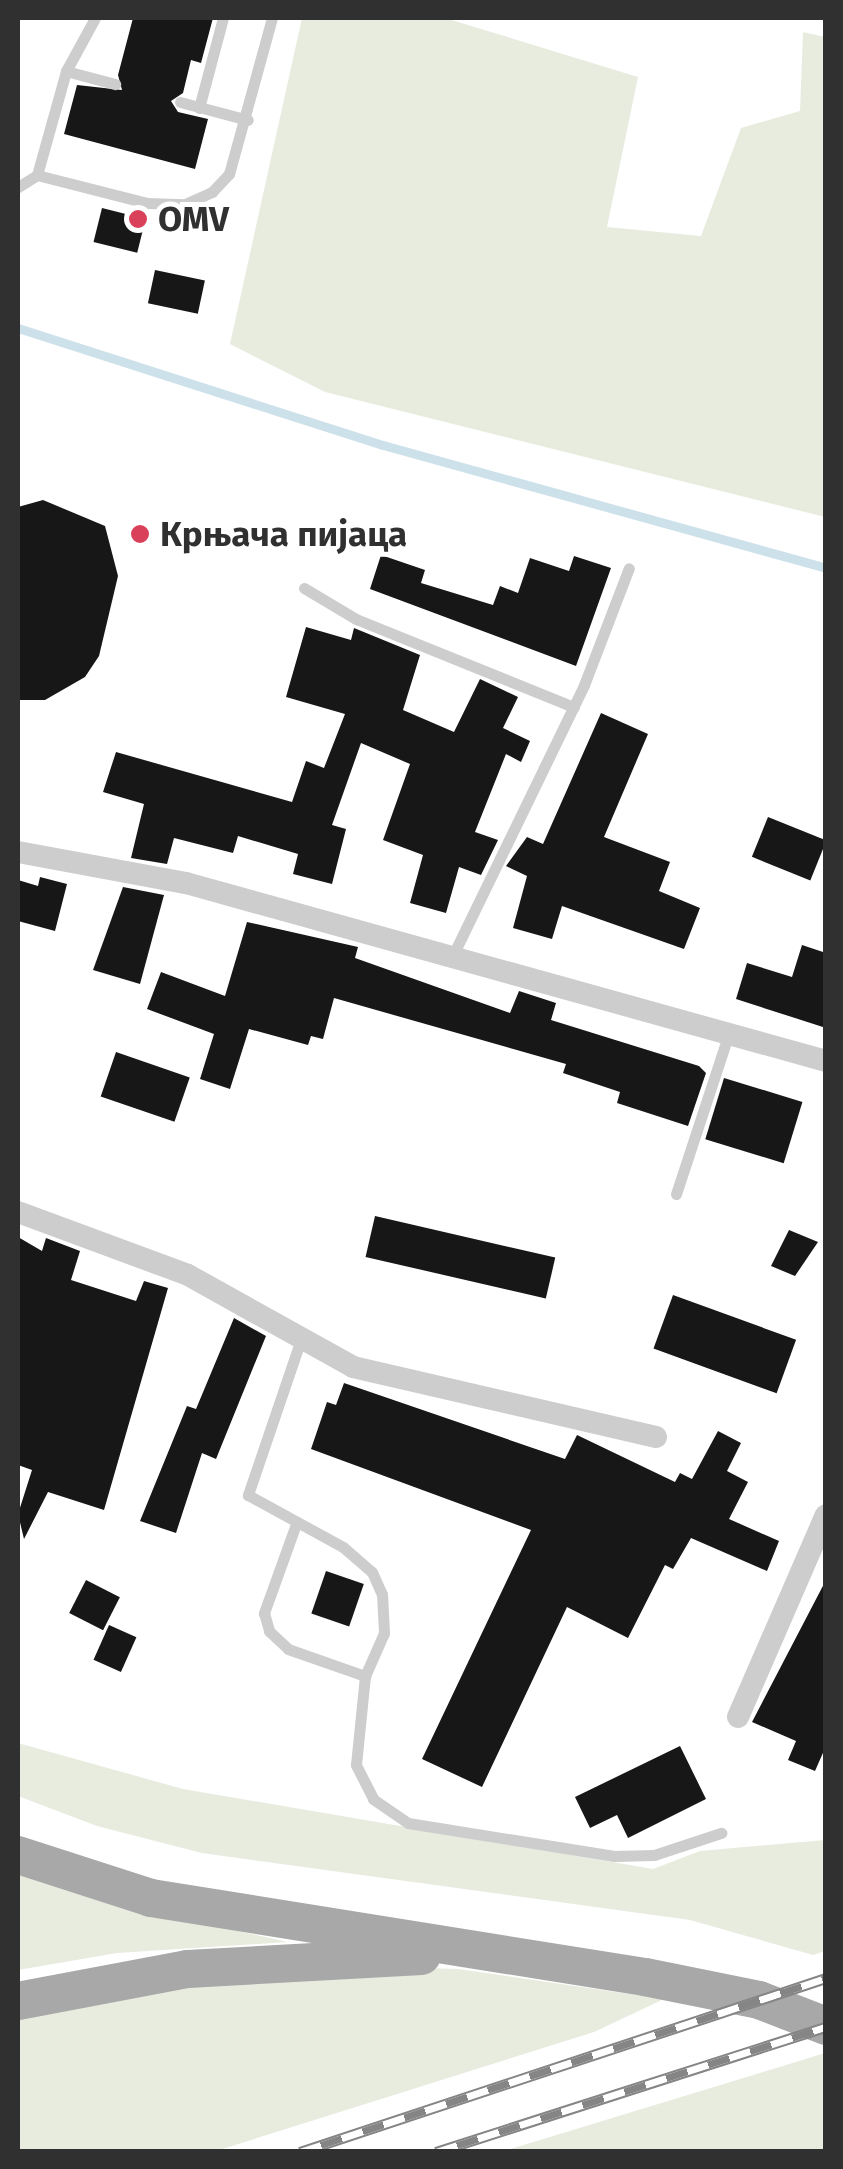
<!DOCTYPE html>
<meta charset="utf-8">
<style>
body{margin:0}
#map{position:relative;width:843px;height:2169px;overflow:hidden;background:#fff;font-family:"Fira Sans",sans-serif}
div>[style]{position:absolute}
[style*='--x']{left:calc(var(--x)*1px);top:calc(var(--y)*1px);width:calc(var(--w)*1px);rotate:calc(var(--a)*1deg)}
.green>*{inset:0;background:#e7ecdf}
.stream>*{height:9px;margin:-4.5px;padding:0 4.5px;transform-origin:4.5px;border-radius:4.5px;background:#cde1ea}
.building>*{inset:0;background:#171717;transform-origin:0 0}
.lane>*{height:11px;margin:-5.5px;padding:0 5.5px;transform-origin:5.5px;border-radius:5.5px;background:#cdcdcd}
.street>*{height:22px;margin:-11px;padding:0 11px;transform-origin:11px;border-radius:11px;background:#cdcdcd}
.primary>*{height:38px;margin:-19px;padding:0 19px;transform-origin:19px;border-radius:19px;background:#a8a8a8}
.rail>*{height:11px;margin-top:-5.5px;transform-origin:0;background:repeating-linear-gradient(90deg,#fff 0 22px,#858585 0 44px);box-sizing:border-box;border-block:2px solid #858585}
.dots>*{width:28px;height:28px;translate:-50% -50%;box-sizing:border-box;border:5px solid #fff;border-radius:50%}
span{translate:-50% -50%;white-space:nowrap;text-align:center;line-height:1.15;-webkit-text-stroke:10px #fff;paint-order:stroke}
.poi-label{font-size:35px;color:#303030;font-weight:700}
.left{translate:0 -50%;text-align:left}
.frame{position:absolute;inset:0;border:20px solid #303030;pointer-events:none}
</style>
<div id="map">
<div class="green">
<div style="clip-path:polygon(302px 18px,445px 18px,638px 77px,607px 227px,701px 236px,741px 128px,800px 111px,803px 32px,825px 37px,825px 517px,325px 392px,230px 344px)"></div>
<div style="clip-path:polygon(18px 1743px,183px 1789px,653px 1869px,700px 1851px,825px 1840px,825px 1951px,813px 1955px,690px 1920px,202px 1853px,97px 1826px,18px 1796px)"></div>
<div style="clip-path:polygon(18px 1869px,166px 1915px,288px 1942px,117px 1953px,18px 1970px)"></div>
<div style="clip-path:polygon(327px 1965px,458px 1969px,664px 1999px,594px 2032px,216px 2151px,18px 2152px,18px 2001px)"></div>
<div style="clip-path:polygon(825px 2053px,825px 2151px,504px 2151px,786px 2065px)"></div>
</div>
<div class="stream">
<div style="--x:18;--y:328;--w:383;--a:17.8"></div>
<div style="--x:383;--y:445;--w:460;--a:15.5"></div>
</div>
<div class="building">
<div style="clip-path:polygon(133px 18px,213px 18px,201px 63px,191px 60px,183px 93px,171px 101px,178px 112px,208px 119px,195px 169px,64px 134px,77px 85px,122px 90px,118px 75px)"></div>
<div style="left:102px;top:208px;width:45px;height:35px;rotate:14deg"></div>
<div style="left:155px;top:270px;width:51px;height:34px;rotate:12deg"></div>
<div style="clip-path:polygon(43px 500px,105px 526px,118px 576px,99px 656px,85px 677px,45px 700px,18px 700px,18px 507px)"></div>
<div style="clip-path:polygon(381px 555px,425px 570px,421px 583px,493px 605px,500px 586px,518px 593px,530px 558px,569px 571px,574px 556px,611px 568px,576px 666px,370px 589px)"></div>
<div style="clip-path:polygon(306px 627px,351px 640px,354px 628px,420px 655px,403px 710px,454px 732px,480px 679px,518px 697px,503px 728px,530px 741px,521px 762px,506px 754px,475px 832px,498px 840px,481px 875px,459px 867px,446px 913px,410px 903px,423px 855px,383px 840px,410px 764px,361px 743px,332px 825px,346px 829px,332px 884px,293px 874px,298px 854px,238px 836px,233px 853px,174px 838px,167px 864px,131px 858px,144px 804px,103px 792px,116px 752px,292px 802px,306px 761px,324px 768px,345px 714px,286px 697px)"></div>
<div style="clip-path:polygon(601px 713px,648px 734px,604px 837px,670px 862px,659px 891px,700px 908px,684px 949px,562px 906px,552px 939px,513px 928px,527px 876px,506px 866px,527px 837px,543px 844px)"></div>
<div style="left:768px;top:817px;width:63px;height:43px;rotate:22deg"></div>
<div style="clip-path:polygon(40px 877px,67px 884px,55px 931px,18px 921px,18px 880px,38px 886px)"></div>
<div style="clip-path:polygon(123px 887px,164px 895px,140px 984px,93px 970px)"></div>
<div style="clip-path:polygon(247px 922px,358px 947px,355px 958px,510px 1013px,519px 991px,556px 1003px,551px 1020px,699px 1066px,706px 1073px,688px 1126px,617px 1103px,620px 1092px,563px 1073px,566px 1064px,334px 998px,323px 1039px,311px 1036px,308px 1045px,249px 1029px,230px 1089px,200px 1079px,214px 1034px,147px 1009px,161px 972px,225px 996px)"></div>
<div style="clip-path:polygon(802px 945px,826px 953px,826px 1028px,736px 999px,747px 963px,792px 977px)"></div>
<div style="left:116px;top:1052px;width:78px;height:47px;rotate:19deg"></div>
<div style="left:724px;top:1078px;width:82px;height:64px;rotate:17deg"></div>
<div style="left:375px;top:1216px;width:185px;height:42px;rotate:13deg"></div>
<div style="clip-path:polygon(789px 1230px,818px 1242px,795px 1276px,771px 1266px)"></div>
<div style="clip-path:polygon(18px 1237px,42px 1251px,46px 1238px,80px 1251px,71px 1280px,136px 1301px,144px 1281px,168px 1288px,104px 1510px,48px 1492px,24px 1539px,18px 1514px,32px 1470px,18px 1465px)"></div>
<div style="left:673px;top:1295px;width:131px;height:57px;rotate:20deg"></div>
<div style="clip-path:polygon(234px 1318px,266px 1336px,216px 1459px,202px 1453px,176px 1533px,140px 1521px,187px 1406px,196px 1409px)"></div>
<div style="clip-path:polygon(344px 1383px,565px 1459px,577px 1435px,675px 1482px,680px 1473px,692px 1479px,718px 1431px,741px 1443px,727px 1471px,748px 1482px,729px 1519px,779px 1541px,767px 1571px,691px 1538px,673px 1569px,665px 1565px,628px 1638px,567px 1607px,482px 1787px,422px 1759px,531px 1530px,311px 1449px,327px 1402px,336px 1405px)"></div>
<div style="left:326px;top:1571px;width:40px;height:45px;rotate:19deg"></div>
<div style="left:86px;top:1580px;width:38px;height:37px;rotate:27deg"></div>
<div style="clip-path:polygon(826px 1580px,826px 1746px,815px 1771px,788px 1760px,796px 1741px,752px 1722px)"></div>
<div style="left:109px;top:1625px;width:30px;height:38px;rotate:24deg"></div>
<div style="clip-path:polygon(680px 1746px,706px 1799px,628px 1838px,617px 1815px,590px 1828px,575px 1797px)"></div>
</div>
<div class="lane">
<div style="--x:66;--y:71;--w:51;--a:14.9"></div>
<div style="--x:180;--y:102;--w:70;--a:14.8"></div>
<div style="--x:199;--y:108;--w:93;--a:-75.1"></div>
<div style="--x:37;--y:175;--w:114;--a:14.3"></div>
<div style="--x:147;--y:203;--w:38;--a:2"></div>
<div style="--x:185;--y:204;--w:30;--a:-24"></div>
<div style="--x:212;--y:192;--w:25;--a:-47"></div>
<div style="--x:229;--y:174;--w:162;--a:-74.6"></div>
<div style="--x:18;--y:187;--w:22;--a:-32"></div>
<div style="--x:37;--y:175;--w:108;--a:-74.4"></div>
<div style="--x:66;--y:71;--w:60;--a:-61.3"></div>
<div style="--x:304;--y:588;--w:61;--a:30.8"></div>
<div style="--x:356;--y:619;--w:235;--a:22"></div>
<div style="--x:454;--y:953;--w:298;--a:-64.1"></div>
<div style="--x:584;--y:685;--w:125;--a:-69"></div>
<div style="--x:676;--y:1194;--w:169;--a:-71.8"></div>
<div style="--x:301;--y:1339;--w:165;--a:108.8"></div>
<div style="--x:248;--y:1495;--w:108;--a:28.7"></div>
<div style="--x:343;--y:1547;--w:38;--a:41"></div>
<div style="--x:372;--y:1572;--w:24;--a:66"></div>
<div style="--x:382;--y:1594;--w:39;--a:87"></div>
<div style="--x:384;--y:1633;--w:47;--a:113.8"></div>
<div style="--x:365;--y:1676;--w:89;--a:95.8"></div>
<div style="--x:356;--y:1765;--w:38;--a:63"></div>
<div style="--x:373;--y:1799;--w:42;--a:34.4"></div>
<div style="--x:408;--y:1823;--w:209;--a:9.1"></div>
<div style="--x:614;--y:1856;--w:40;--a:-1.4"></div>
<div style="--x:654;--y:1855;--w:71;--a:-18.2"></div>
<div style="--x:296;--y:1524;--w:95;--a:109.8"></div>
<div style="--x:264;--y:1613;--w:19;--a:74"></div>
<div style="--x:269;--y:1631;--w:26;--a:43"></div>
<div style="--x:288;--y:1649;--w:82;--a:19.3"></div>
</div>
<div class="street">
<div style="--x:18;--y:852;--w:171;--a:10.5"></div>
<div style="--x:186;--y:883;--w:664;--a:15.54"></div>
<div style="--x:18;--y:1212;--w:181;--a:20.3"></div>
<div style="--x:188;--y:1275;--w:189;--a:29.1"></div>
<div style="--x:353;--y:1367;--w:311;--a:13"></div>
<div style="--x:738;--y:1717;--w:220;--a:-66.5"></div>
</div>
<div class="primary">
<div style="--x:18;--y:1855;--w:140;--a:17.9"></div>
<div style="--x:151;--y:1898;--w:500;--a:9.09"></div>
<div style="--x:645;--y:1977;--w:116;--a:11.4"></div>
<div style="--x:759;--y:2000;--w:72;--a:21.2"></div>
<div style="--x:18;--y:2001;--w:173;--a:-10.7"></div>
<div style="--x:188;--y:1969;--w:234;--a:-3.2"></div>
</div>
<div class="rail">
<div style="--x:300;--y:2152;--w:554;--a:-18.3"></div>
<div style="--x:436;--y:2152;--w:410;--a:-17.8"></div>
</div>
<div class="dots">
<div style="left:138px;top:219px;background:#d94059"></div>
<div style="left:140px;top:534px;background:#d94059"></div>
</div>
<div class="poi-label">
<span class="left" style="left:158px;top:219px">OMV</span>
<span class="left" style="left:160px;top:534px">Крњача пијаца</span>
</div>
<div class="frame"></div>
</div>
